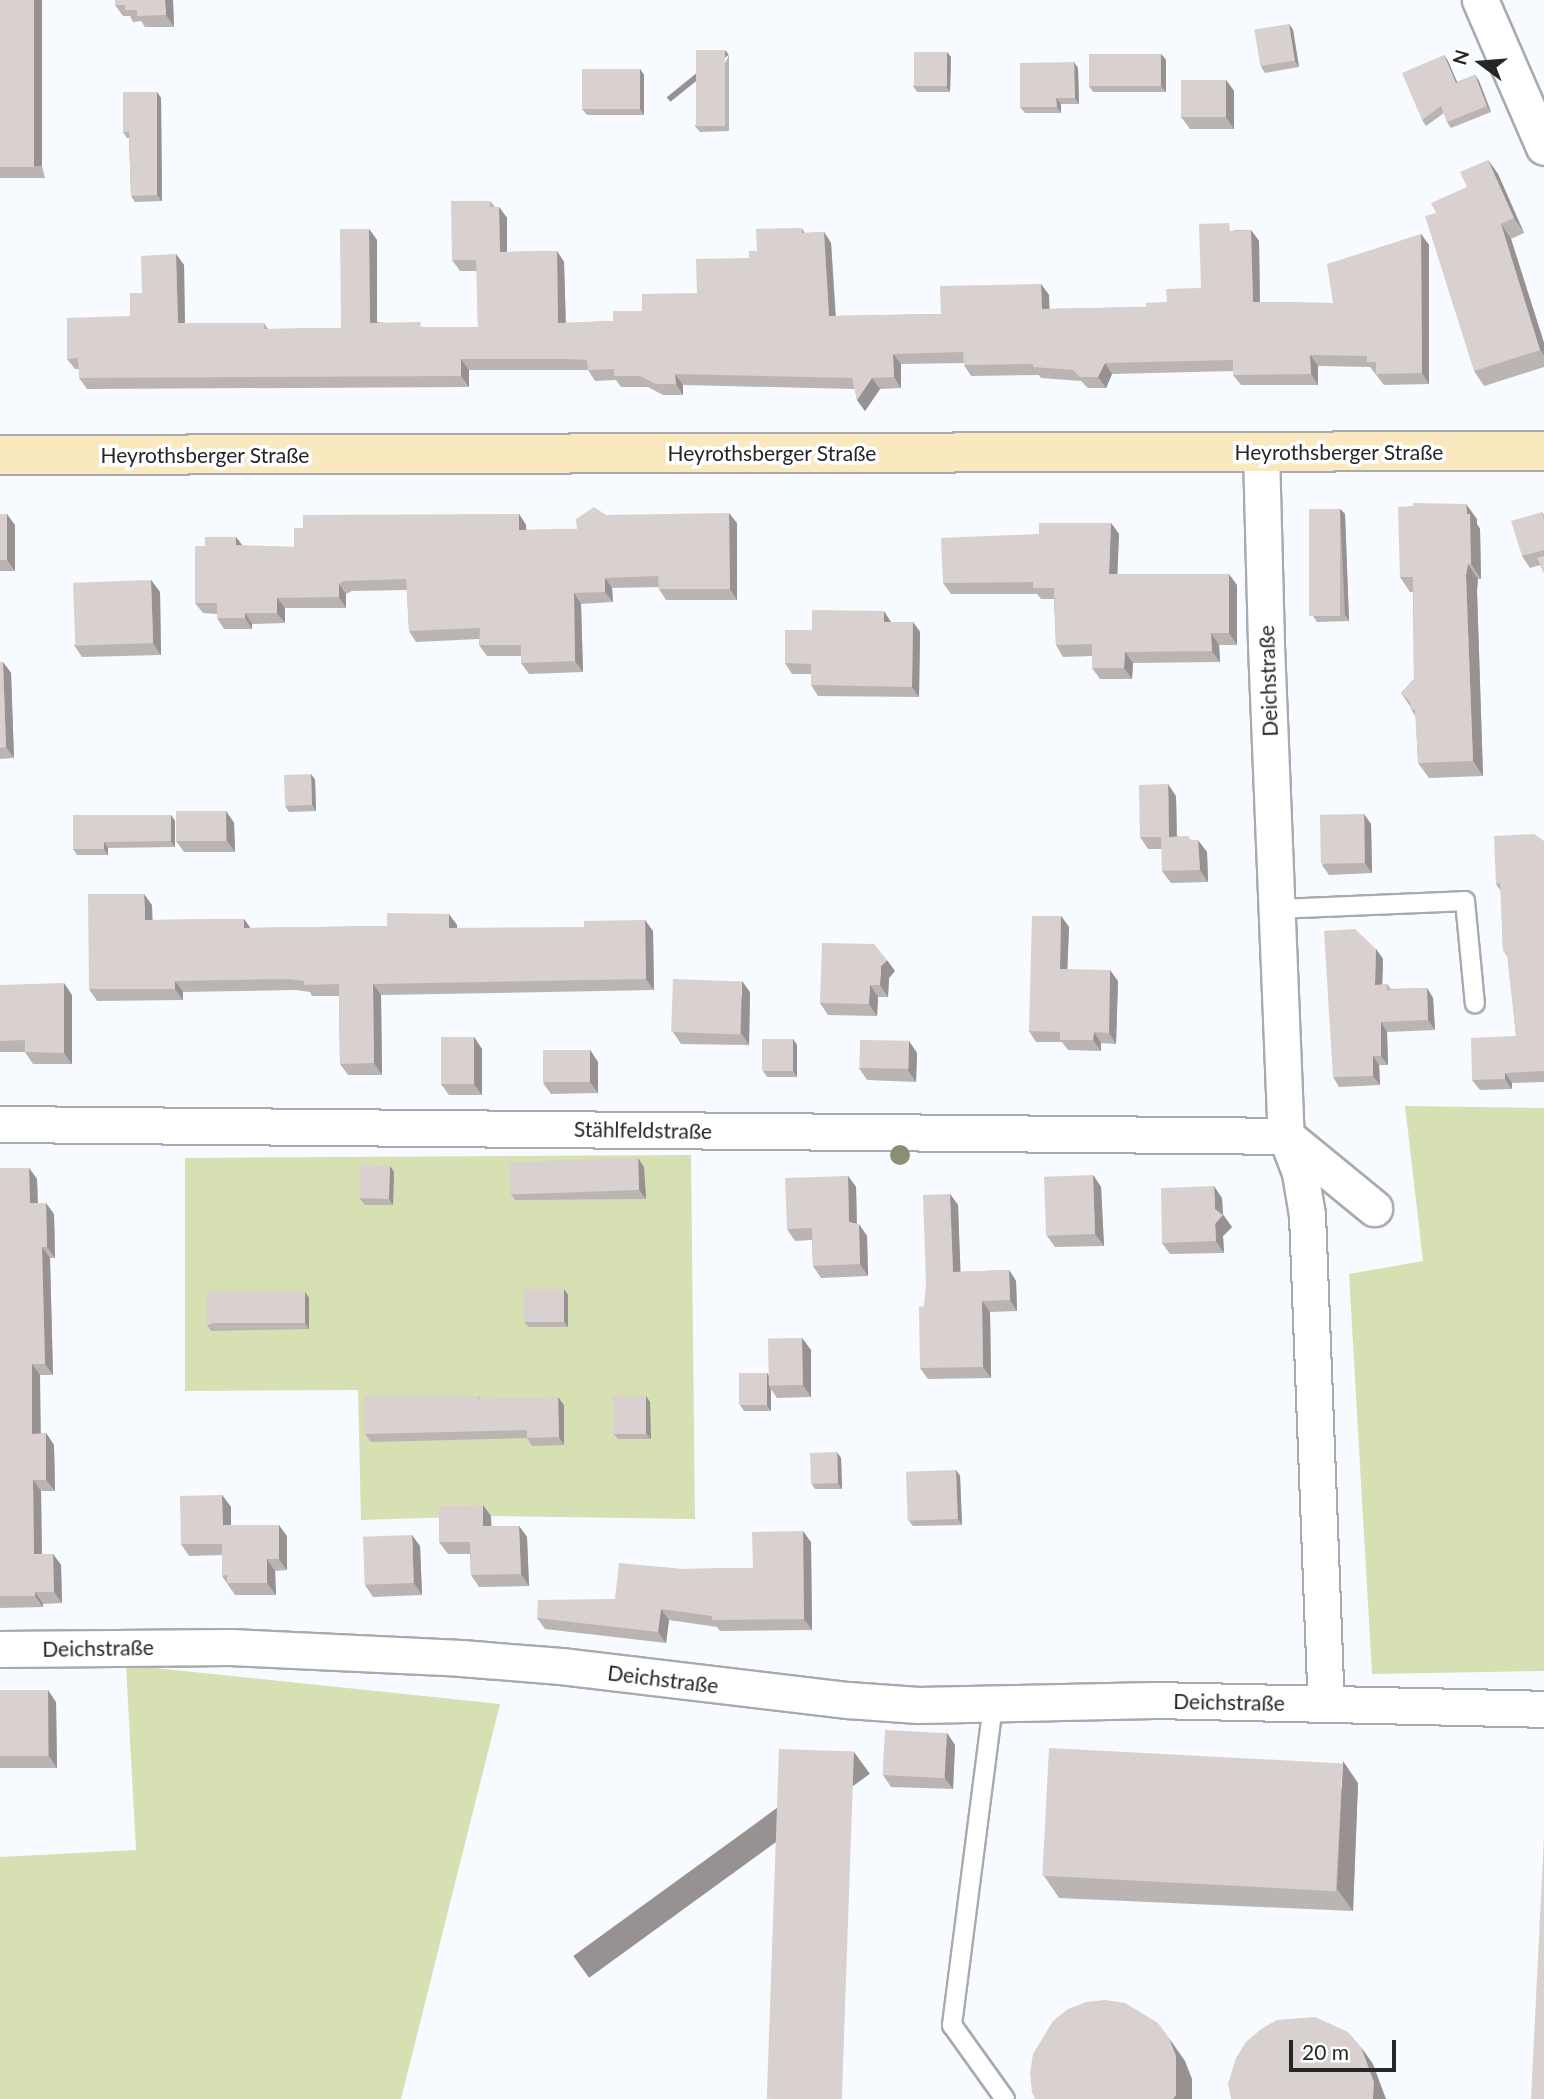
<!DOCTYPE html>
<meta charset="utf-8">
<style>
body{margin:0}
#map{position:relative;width:1544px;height:2099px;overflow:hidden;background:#f7faff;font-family:Lato,sans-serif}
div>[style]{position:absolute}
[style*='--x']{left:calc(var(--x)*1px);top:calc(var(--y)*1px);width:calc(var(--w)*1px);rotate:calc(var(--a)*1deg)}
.green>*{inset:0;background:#d6e0b2}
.roads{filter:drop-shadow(2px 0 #a8aaaf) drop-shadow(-2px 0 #a8aaaf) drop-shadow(0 2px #a8aaaf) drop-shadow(0 -2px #a8aaaf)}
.lane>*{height:18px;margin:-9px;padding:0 9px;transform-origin:9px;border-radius:9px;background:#fff}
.street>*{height:35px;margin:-17.5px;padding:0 17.5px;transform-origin:17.5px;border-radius:17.5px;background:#fff}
.secondary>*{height:38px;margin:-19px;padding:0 19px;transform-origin:19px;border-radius:19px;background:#fae9be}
.trees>*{width:20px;height:20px;margin:-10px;border-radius:50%;background:#898e75}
.wall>*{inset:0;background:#bab4b2}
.shaded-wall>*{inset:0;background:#979291;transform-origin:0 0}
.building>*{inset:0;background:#d8d1cf;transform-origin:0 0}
span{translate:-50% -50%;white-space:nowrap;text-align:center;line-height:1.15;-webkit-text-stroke:7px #fff;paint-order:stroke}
.street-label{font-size:21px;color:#252628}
.north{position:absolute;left:1446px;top:28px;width:70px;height:70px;-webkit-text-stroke:5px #fff;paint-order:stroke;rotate:286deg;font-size:19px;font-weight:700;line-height:28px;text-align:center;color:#252628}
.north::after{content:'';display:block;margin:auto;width:24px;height:32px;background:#252628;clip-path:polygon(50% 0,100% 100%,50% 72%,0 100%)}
.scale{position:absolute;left:1289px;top:2040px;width:107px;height:32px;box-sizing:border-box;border:4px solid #252628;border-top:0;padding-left:9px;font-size:21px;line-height:24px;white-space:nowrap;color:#252628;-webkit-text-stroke:5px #fff;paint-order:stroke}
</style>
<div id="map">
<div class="green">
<div style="clip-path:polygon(1405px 1106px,1544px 1108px,1544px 1671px,1372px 1674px,1349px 1274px,1423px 1261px)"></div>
<div style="clip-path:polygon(691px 1155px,695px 1519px,491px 1516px,361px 1520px,358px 1390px,185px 1391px,185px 1158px)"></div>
<div style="clip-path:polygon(126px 1665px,500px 1704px,401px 2099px,0 2099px,0 1857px,136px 1850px)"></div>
</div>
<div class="roads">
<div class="lane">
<div style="--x:1278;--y:909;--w:187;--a:-2.4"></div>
<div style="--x:1465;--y:901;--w:103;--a:84.5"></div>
<div style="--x:993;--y:1705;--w:323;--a:97.3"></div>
<div style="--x:952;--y:2025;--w:91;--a:54.4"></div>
</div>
<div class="street">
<div style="--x:1480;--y:0;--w:160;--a:66.5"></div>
<div style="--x:1261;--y:452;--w:193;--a:88.5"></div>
<div style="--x:1266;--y:645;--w:491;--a:87.7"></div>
<div style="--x:1286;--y:1136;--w:40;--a:69"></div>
<div style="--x:1300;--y:1173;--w:43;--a:80.5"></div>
<div style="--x:1307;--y:1215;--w:489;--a:87.8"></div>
<div style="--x:0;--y:1124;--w:1286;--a:0.53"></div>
<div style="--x:1286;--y:1136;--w:114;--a:39.3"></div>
<div style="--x:0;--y:1649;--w:230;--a:-0.5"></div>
<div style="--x:230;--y:1647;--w:231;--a:2.7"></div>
<div style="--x:461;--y:1658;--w:100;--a:4.6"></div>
<div style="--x:561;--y:1666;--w:289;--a:6.8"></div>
<div style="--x:848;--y:1700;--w:70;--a:4.1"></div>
<div style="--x:918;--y:1705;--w:236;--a:-1.2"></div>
<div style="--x:1154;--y:1700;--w:390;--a:1.3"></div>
</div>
<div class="secondary">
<div style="--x:0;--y:455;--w:1544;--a:-0.15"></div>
</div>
</div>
<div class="trees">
<div style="left:900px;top:1155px"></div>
</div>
<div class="wall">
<div style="clip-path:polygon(0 0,45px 178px,0 178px)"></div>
<div style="clip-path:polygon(173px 0,174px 27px,145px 27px,141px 21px,133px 22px,130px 16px,123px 16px,115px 5px)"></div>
<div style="clip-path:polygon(1289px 24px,1293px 30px,1299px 67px,1265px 73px,1261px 67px)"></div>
<div style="clip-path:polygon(947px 52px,951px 57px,950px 92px,917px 92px,913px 86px)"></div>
<div style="clip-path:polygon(1161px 54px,1166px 60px,1166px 92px,1093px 92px,1089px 86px)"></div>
<div style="clip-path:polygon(729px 55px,729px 131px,700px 132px,695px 126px)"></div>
<div style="clip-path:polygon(1444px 55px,1448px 61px,1457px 82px,1475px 75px,1479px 81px,1491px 112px,1451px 128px,1447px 122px,1444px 113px,1426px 126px,1422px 120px)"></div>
<div style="clip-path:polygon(1078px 68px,1079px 104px,1061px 104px,1061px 113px,1025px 113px,1020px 107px)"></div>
<div style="clip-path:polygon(640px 69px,644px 75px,644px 115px,587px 115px,582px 109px)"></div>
<div style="clip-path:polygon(1226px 80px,1234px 91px,1234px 129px,1190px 129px,1181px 117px)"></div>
<div style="clip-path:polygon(157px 92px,161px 98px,162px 201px,135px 202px,131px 196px,129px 138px,127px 138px,123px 132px)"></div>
<div style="clip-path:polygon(1488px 160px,1498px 174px,1524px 233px,1511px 239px,1544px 343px,1544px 367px,1484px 386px,1474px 371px,1467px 187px)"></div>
<div style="clip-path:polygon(490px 201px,495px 207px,499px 207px,507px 218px,507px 252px,557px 251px,564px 262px,566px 323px,613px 321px,697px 293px,749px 258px,757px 251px,802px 228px,805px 233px,824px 232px,831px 243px,836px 316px,941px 314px,1041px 284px,1049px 295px,1049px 309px,1146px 307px,1167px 302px,1201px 288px,1234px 230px,1251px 230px,1259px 241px,1260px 302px,1333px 303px,1421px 234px,1429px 245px,1429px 384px,1384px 385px,1370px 367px,1318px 366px,1318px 385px,1241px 385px,1233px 375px,1233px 371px,1112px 374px,1106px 388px,1088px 388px,1081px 381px,1041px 378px,1039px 375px,971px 376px,964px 365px,964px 363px,901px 364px,901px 388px,880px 389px,865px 411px,857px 400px,855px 389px,683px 385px,683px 395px,663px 395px,648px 387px,621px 387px,616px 380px,595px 381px,588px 370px,469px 370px,469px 387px,87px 389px,79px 378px,79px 369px,75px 369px,67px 359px,130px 316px,142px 293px,176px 254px,184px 265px,185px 323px,264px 323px,268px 329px,341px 328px,369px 229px,377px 240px,377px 322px,424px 327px,478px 327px,477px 271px,460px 271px,452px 260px)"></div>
<div style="clip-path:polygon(1340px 509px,1345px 514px,1349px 621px,1317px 622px,1313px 616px)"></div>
<div style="clip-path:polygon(1542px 512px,1544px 515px,1544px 573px,1540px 565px,1530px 568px,1522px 556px)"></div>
<div style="clip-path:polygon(0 514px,15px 525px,15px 571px,0 571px)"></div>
<div style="clip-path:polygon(519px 514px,526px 525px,526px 530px,577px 529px,606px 515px,737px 523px,737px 600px,666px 600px,659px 589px,658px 587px,612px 588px,613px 602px,581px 604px,583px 672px,529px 674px,521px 663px,521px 656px,487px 656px,479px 645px,479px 639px,416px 642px,409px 631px,407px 590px,352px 591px,346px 594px,346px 608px,285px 608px,285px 623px,252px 624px,252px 629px,224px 629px,217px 618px,217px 614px,203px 613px,195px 603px,205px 546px,236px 537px,243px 546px,294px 547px,303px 528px)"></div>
<div style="clip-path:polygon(1477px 519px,1477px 524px,1480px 529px,1481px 579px,1478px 579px,1477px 590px,1483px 776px,1429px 778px,1418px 763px,1416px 717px,1411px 709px,1410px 706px,1401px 693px,1414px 679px,1413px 592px,1410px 592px,1400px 577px)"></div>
<div style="clip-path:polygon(1111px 523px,1119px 534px,1117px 574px,1237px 585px,1237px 645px,1219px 645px,1220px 662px,1133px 663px,1132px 679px,1100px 679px,1092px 668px,1092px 656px,1063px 657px,1056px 645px,1054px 599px,1041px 599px,1037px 594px,951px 594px,943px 583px,1039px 534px)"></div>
<div style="clip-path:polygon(151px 580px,160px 592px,161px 655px,82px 657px,74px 645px)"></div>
<div style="clip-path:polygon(891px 622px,913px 622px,920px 632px,919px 697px,818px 696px,811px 685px,811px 674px,792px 674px,785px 663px,812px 630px)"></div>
<div style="clip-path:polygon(0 662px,3px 662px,11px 673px,14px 758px,0 759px)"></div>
<div style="clip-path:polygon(311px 774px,315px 780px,316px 811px,289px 812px,285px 806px)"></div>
<div style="clip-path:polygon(1176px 796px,1177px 836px,1192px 840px,1207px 852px,1208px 882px,1171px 883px,1162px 871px,1162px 849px,1148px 849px,1140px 837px)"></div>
<div style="clip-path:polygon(226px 811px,234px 823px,235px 852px,184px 852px,176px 841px)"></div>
<div style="clip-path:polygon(171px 815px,175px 821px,175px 847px,108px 848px,108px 855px,77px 855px,73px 849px)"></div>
<div style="clip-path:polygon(1371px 824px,1372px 873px,1329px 875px,1322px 865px)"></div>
<div style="clip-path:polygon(1544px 841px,1544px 1082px,1512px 1083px,1512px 1089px,1480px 1090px,1472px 1080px,1516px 1036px,1508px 957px,1503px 950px,1501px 891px,1496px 884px)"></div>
<div style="clip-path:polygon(152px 905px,152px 920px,244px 919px,250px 928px,457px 925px,457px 928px,653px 931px,654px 990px,381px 995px,382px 1075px,348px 1075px,340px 1064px,339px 996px,312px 996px,310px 992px,296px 990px,183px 992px,183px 1000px,97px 1001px,89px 989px)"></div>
<div style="clip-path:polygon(1061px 916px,1069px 927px,1067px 969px,1118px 981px,1116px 1044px,1101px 1043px,1101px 1051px,1068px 1050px,1062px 1042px,1036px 1042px,1029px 1031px)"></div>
<div style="clip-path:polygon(1376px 949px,1383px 959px,1382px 985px,1387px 984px,1391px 989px,1427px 988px,1433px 998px,1435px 1030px,1387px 1032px,1388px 1065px,1379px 1065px,1380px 1085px,1339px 1087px,1333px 1077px)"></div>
<div style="clip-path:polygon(895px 971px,889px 978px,888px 997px,878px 997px,877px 1016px,828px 1015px,820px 1003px)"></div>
<div style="clip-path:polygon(0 985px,72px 995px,72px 1064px,33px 1064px,25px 1052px,0 1052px)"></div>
<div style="clip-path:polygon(750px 992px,749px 1045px,681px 1044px,673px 1032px)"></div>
<div style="clip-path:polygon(474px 1037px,482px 1049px,482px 1095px,449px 1095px,441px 1084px)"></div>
<div style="clip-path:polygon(793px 1039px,797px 1045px,797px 1077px,767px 1077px,763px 1071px)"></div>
<div style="clip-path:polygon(909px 1041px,917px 1053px,916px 1082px,867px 1080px,859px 1068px)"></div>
<div style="clip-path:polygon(590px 1050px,598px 1062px,598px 1093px,551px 1094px,543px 1083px)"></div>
<div style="clip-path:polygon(390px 1166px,394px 1172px,393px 1205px,365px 1205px,360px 1199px)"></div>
<div style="clip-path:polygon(644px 1167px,646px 1199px,515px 1200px,509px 1191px)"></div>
<div style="clip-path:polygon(0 1168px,29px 1168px,37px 1179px,38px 1203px,54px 1214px,55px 1258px,50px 1258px,53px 1375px,40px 1375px,40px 1433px,46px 1433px,54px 1445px,55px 1491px,41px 1491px,42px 1554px,53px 1554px,61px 1565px,62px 1603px,43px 1604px,43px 1607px,0 1608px)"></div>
<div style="clip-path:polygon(1093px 1175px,1101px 1187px,1104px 1246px,1055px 1247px,1047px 1236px)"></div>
<div style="clip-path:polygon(848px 1176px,856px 1187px,857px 1224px,867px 1236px,868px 1276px,821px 1278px,813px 1266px,812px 1240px,795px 1241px,787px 1229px)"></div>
<div style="clip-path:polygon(950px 1194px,958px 1205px,960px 1272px,1009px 1270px,1016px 1281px,1017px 1311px,990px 1312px,991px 1378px,928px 1379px,920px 1368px,924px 1306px)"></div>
<div style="clip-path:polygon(1222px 1198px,1223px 1214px,1232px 1227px,1223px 1236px,1224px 1253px,1170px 1254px,1162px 1243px)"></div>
<div style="clip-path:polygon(564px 1289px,568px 1295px,568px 1327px,529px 1327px,524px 1322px)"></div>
<div style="clip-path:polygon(305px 1292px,309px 1298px,309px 1329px,211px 1331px,207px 1325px)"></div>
<div style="clip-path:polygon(802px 1338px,811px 1350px,811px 1397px,777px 1398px,771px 1389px,771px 1411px,744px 1411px,740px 1405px,767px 1373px,769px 1376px)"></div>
<div style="clip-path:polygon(478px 1396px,480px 1399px,564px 1405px,564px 1445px,532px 1446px,527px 1438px,371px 1442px,365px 1434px)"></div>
<div style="clip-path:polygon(646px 1396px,650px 1402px,651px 1439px,618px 1439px,614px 1434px)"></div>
<div style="clip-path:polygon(841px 1458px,842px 1489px,815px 1489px,811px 1483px)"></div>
<div style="clip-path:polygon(956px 1470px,960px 1476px,962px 1525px,913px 1526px,909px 1521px)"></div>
<div style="clip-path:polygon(222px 1495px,231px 1507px,231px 1525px,287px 1536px,287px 1570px,275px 1571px,276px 1595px,235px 1595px,222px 1576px,222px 1555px,189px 1556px,181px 1544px)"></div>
<div style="clip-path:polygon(491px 1516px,491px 1526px,519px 1526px,527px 1537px,529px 1586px,479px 1587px,471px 1575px,470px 1554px,448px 1554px,439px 1542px)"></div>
<div style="clip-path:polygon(811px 1542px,812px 1630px,720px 1631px,717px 1627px,669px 1620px,666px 1643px,545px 1629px,537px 1618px,615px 1599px,684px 1569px,753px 1568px)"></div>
<div style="clip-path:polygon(420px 1546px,422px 1595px,373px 1597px,365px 1585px)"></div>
<div style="clip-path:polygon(0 1690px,56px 1702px,57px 1768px,0 1768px)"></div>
<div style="clip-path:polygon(947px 1733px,955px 1745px,953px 1789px,891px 1787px,883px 1775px)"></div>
<div style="clip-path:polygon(1358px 1783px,1353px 1911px,1059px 1898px,1044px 1876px)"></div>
</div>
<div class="shaded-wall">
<div style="left:34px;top:0;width:8px;height:166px"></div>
<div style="clip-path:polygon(165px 0,173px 0,174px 27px,166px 15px)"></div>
<div style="clip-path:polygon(1289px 24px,1293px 30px,1299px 67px,1295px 61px)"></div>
<div style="left:725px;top:50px;width:6px;height:75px;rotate:51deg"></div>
<div style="clip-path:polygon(947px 52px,951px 57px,950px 92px,946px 86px)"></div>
<div style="clip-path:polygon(1161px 54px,1166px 60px,1166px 92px,1161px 86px)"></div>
<div style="clip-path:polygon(1444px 55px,1448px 61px,1460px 89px,1456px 83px)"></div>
<div style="clip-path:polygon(1074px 62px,1078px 68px,1079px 104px,1075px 98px)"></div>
<div style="clip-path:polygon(640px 69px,644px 75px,644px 115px,640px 109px)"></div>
<div style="clip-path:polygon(1475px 75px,1479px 81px,1491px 112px,1487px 106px)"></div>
<div style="clip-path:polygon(1226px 80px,1234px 91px,1234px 129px,1226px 117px)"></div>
<div style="clip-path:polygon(157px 92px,161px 98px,162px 201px,157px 195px)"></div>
<div style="clip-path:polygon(1056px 98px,1061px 104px,1061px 113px,1057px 107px)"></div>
<div style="clip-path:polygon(1488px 160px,1498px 174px,1524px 233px,1514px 218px)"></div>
<div style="clip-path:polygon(499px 207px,507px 218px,507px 262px,500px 252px)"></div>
<div style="clip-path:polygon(1501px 224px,1511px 239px,1544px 343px,1544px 355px,1540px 350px)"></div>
<div style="clip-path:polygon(369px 229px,377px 240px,377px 333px,370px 323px)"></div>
<div style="clip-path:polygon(1251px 230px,1259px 241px,1260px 313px,1253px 302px)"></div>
<div style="clip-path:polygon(824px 232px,831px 243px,836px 326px,829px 316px)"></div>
<div style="clip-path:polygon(1421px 234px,1429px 245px,1429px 384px,1422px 373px)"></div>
<div style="clip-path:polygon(557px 251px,564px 262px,566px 334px,558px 323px)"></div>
<div style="clip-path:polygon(176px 254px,184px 265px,185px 334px,178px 323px)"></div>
<div style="clip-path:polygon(1041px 284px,1049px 295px,1050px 320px,1042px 309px)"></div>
<div style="clip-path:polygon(893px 354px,901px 364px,901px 388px,894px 377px)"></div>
<div style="clip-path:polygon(1310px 355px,1318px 366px,1318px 385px,1311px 374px)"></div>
<div style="clip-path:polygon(461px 359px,469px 370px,469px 387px,461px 376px)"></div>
<div style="clip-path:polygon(1105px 363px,1112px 374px,1106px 388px,1098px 377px)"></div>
<div style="clip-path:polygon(675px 374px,683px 385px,683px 395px,676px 384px)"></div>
<div style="clip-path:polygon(872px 378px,880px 389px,865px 411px,857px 400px)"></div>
<div style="clip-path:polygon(1466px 504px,1477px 519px,1477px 524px,1480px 529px,1481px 579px,1471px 564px)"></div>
<div style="clip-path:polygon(1340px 509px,1345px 514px,1349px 621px,1345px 615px)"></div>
<div style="clip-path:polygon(729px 513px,737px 523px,737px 600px,730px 589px)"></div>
<div style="clip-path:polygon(7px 514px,15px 525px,15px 571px,7px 560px)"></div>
<div style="clip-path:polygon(519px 514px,526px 525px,527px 541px,519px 530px)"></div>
<div style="clip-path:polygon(1111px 523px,1119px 534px,1117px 585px,1109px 574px)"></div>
<div style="clip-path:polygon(236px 537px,244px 548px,236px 545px)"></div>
<div style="clip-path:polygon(1468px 564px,1478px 579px,1477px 590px,1483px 776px,1473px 761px,1466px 575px)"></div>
<div style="clip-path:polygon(1229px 574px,1237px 585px,1237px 645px,1229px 633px)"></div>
<div style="clip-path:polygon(605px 578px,612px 588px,613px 602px,605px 592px)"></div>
<div style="clip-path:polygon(151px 580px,160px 592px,161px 655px,153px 643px)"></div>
<div style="clip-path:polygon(339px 584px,346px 594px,346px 608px,339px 597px)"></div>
<div style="clip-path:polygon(574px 593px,581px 604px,583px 672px,575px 661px)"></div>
<div style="clip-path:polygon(277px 598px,285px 608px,285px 623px,277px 613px)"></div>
<div style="clip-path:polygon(884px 611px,891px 622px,884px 622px)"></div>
<div style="clip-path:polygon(245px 613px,252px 624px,252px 629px,245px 618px)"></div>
<div style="clip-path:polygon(913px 622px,920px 632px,919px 697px,912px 687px)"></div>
<div style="clip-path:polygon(1211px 633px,1219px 645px,1220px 662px,1212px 651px)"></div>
<div style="clip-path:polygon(1125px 652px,1133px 663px,1132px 679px,1124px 668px)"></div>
<div style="clip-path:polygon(3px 662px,11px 673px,14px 758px,6px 747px)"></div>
<div style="clip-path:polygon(311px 774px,315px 780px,316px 811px,312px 805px)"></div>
<div style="clip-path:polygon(1168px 784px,1176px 796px,1177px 848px,1169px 837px)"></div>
<div style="clip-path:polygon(226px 811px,234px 823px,235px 852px,227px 841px)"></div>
<div style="clip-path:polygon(1364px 814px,1371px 824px,1372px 873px,1365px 863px)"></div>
<div style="clip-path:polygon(171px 815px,175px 821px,175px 847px,171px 841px)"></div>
<div style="clip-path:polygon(1198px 840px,1207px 852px,1208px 882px,1200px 870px)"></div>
<div style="clip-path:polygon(104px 842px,108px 848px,108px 855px,104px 849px)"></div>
<div style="clip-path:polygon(144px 894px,152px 905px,153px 932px,145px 920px)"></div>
<div style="clip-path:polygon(449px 914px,457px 925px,457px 940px,449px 928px)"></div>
<div style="clip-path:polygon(1061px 916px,1069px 927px,1067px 979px,1060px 969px)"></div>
<div style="clip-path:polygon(244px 919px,252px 930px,244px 928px)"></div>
<div style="clip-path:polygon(645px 920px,653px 931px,654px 990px,646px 979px)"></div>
<div style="clip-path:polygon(1376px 949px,1383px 959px,1382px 994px,1375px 985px)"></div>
<div style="clip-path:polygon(887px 960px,895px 971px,889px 978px,888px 997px,880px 985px,881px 966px)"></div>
<div style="clip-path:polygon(1110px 970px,1118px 981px,1116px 1044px,1109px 1033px)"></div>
<div style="clip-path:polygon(175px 981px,183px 992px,183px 1000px,175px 989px)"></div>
<div style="clip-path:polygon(742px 981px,750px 992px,749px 1045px,741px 1033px)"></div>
<div style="clip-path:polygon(64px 983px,72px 995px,72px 1064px,64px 1053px)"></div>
<div style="clip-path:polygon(373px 984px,381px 995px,382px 1075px,374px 1063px)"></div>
<div style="clip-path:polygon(870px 985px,878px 997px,877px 1016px,869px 1004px)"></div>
<div style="clip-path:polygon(1427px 988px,1433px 998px,1435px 1030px,1428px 1020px)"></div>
<div style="clip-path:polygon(1381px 1022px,1387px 1032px,1388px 1065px,1381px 1056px)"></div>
<div style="clip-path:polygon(1094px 1032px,1101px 1043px,1101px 1051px,1093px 1040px)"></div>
<div style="clip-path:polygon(474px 1037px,482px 1049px,482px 1095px,474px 1084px)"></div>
<div style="clip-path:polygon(793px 1039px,797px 1045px,797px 1077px,793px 1071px)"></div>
<div style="clip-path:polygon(909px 1041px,917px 1053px,916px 1082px,908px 1070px)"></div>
<div style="clip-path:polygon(590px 1050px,598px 1062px,598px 1093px,590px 1082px)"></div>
<div style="clip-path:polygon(1373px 1056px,1379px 1065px,1380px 1085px,1373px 1076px)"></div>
<div style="clip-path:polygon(1505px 1073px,1512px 1083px,1512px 1089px,1505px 1079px)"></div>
<div style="clip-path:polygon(638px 1158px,644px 1167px,646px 1199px,639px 1190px)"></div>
<div style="clip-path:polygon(390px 1166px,394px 1172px,393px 1205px,389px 1199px)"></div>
<div style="clip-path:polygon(29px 1168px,37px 1179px,38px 1215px,30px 1203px)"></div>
<div style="clip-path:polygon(1093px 1175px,1101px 1187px,1104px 1246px,1095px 1234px)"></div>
<div style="clip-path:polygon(848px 1176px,856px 1187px,857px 1234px,849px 1222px)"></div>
<div style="clip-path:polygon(1214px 1186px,1222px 1198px,1223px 1216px,1223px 1215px,1232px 1227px,1223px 1236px,1224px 1253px,1216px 1241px)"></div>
<div style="clip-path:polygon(950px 1194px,958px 1205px,961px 1283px,953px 1272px)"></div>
<div style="clip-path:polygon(46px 1203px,54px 1214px,55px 1258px,47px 1247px)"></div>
<div style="clip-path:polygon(859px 1224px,867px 1236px,868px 1276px,860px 1264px)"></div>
<div style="clip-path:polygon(42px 1247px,50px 1258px,53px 1375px,45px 1364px)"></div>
<div style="clip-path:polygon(1009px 1270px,1016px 1281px,1017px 1311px,1010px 1300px)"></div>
<div style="clip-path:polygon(564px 1289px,568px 1295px,568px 1327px,564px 1321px)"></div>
<div style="clip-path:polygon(305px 1292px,309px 1298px,309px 1329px,305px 1323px)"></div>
<div style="clip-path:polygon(982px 1301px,990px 1312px,991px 1378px,983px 1367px)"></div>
<div style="clip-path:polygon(802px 1338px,811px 1350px,811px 1397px,803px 1385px)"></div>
<div style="clip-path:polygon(32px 1364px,40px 1375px,41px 1445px,32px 1434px)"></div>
<div style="clip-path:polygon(767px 1373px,771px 1379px,769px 1386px,771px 1389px,771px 1411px,767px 1405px)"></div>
<div style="clip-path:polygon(646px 1396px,650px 1402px,651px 1439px,646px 1433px)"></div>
<div style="clip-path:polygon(558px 1397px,564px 1405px,564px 1445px,559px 1437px)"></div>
<div style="clip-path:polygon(46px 1433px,54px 1445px,55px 1491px,46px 1480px)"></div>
<div style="clip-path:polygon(837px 1452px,841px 1458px,842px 1489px,838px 1483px)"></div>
<div style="clip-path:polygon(956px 1470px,960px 1476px,962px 1525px,958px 1519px)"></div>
<div style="clip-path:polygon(33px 1480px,41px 1491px,42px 1566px,34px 1554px)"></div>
<div style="clip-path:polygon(222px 1495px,231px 1507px,231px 1537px,223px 1525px)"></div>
<div style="clip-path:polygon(483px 1505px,491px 1516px,492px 1538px,483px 1526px)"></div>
<div style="clip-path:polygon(279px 1525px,287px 1536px,287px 1570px,279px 1559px)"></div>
<div style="clip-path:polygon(519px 1526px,527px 1537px,529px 1586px,521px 1574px)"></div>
<div style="clip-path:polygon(803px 1531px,811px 1542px,812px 1630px,804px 1619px)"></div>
<div style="clip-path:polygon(412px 1535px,420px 1546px,422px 1595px,414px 1583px)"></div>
<div style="clip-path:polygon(53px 1554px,61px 1565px,62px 1603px,54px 1592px)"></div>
<div style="clip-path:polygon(267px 1559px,275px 1571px,276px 1595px,267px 1583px)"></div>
<div style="clip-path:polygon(35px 1592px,43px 1604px,43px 1607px,35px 1596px)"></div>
<div style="clip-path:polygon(661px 1609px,669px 1620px,666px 1643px,658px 1632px)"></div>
<div style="clip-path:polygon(48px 1690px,56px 1702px,57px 1768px,49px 1756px)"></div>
<div style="clip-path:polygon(947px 1733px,955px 1745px,953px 1789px,944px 1777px)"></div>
<div style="left:854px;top:1752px;width:27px;height:347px;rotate:54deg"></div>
<div style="clip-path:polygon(1343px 1761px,1358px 1783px,1353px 1911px,1337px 1889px)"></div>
<div style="clip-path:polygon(1169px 2038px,1185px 2061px,1192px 2079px,1192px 2099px,1173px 2099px)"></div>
<div style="clip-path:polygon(1361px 2047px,1373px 2064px,1386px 2099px,1373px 2099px)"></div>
</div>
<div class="building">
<div style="left:0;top:0;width:34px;height:167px"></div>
<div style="clip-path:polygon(115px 0,165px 0,166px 15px,137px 16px,137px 10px,125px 10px,125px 5px,115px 5px)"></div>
<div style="left:1289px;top:24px;width:37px;height:35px;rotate:81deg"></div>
<div style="left:696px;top:50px;width:29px;height:76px"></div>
<div style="left:914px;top:52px;width:33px;height:34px"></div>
<div style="left:1089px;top:54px;width:72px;height:32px"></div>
<div style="clip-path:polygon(1444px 55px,1456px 83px,1475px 75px,1487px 106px,1447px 122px,1441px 106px,1422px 120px,1402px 73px)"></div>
<div style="clip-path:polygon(1074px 62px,1075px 98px,1056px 98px,1057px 107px,1020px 107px,1020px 63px)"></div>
<div style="left:582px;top:69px;width:58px;height:40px"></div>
<div style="left:1181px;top:80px;width:45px;height:37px"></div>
<div style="clip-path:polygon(123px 92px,157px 92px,157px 195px,131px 196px,129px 132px,123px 132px)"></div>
<div style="clip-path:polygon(1488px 160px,1514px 218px,1501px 224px,1540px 350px,1474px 371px,1425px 216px,1436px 213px,1431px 203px,1467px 187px,1460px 172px)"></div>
<div style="clip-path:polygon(451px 201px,490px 201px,490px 207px,499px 207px,500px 252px,557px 251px,558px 323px,613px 321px,613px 311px,642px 311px,642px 294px,697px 293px,696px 259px,749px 258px,749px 251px,757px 251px,756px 229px,802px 228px,802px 233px,824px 232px,829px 316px,941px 314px,940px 286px,1041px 284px,1042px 309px,1146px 307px,1146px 303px,1167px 302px,1166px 289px,1201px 288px,1199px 224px,1229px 223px,1230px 231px,1251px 230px,1253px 302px,1333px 303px,1327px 264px,1421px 234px,1422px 373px,1376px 374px,1376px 362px,1367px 362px,1367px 356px,1310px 355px,1311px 374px,1233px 375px,1233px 360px,1105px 363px,1098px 377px,1080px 377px,1073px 370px,1033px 367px,1033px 364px,964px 365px,963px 352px,893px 354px,894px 377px,872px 378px,857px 400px,852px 378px,675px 374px,676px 384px,656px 384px,640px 376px,614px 376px,614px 369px,588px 370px,587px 360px,566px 359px,461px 359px,461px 376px,79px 378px,78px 358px,67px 359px,67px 318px,130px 316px,130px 293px,142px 293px,141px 256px,176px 254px,178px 323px,264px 323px,264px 329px,341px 328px,340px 229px,369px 229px,370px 323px,421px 322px,420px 327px,478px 327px,476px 260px,452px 260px)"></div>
<div style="clip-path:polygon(1413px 503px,1466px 504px,1467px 514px,1470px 514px,1471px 564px,1468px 564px,1466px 575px,1473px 761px,1418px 763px,1415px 710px,1411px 709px,1410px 702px,1401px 693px,1414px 679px,1413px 577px,1400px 577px,1398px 507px,1413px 506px)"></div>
<div style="clip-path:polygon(594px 507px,606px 515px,729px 513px,730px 589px,659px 589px,658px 576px,605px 578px,605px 592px,574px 593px,575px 661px,521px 663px,521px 645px,479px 645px,480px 628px,409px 631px,406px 579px,344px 581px,339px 584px,339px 597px,277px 598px,277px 613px,245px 613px,245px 618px,217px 618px,217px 603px,195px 603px,195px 546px,205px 546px,205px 537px,236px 537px,236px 545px,294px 547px,294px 528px,303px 528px,303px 515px,519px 514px,519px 530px,577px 529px,576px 519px)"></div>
<div style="left:1309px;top:509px;width:31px;height:107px"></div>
<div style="clip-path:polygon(1542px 512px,1544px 519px,1544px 550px,1522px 556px,1511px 521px)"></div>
<div style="left:0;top:514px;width:7px;height:46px"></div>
<div style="clip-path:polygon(1039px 523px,1111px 523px,1109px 574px,1229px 574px,1229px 633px,1211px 633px,1212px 651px,1125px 652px,1124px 668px,1092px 668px,1092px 644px,1056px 645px,1054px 588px,1033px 588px,1033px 582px,943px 583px,941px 538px,1039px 534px)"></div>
<div style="clip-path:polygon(1544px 556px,1544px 573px,1537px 558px)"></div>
<div style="left:151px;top:580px;width:63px;height:78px;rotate:88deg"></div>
<div style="clip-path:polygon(812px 610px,884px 611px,884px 622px,913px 622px,912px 687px,811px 685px,811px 664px,785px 663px,785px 630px,812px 630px)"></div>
<div style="clip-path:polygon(0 662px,3px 662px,6px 747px,0 748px)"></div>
<div style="left:311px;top:774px;width:31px;height:27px;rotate:88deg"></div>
<div style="clip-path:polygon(1168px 784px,1169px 837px,1189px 836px,1189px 840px,1198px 840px,1200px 870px,1162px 871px,1161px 837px,1140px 837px,1139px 785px)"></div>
<div style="left:176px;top:811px;width:50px;height:30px"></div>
<div style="left:1364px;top:814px;width:49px;height:44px;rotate:89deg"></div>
<div style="clip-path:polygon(73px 815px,171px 815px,171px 841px,104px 842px,104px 849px,73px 849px)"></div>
<div style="clip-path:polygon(1534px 834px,1544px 841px,1544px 1071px,1505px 1073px,1505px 1079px,1472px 1080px,1471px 1038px,1516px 1036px,1507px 954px,1503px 950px,1500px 883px,1496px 884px,1494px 836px)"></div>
<div style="clip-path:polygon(88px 894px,144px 894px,145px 920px,244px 919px,244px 928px,387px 926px,387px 913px,449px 914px,449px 928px,584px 927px,584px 921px,645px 920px,646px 979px,373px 984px,374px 1063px,340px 1064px,339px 984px,304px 985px,304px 981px,288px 979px,175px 981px,175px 989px,89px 989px)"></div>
<div style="clip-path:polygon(1032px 916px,1061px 916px,1060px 969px,1110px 970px,1109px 1033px,1094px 1032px,1093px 1040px,1060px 1040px,1060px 1032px,1029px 1031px)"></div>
<div style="clip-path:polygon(1355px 929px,1376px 949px,1375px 985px,1387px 984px,1387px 990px,1427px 988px,1428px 1020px,1381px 1022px,1381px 1056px,1373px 1056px,1373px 1076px,1333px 1077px,1324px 931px)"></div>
<div style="clip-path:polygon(822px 943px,874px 944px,887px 960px,881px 966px,880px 985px,870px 985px,869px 1004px,820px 1003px)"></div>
<div style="left:673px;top:979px;width:69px;height:53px;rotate:2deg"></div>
<div style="clip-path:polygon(64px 983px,64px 1053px,25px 1052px,25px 1040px,0 1041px,0 985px)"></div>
<div style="left:441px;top:1037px;width:33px;height:47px"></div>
<div style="left:793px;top:1039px;width:32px;height:31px;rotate:90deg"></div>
<div style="left:860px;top:1040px;width:49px;height:28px;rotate:1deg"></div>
<div style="left:590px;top:1050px;width:32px;height:47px;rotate:90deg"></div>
<div style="left:638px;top:1158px;width:32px;height:129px;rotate:88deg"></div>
<div style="left:390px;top:1166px;width:33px;height:30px;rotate:92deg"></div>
<div style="clip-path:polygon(0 1168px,29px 1168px,30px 1203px,46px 1203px,47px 1247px,42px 1247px,45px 1364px,32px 1364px,32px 1434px,46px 1433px,46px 1480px,33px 1480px,34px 1554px,53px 1554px,54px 1592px,35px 1592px,35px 1596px,0 1596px)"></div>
<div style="left:1093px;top:1175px;width:59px;height:49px;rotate:88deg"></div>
<div style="clip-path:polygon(848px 1176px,849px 1222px,859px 1224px,860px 1264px,813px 1266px,812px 1228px,787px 1229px,785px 1178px)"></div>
<div style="clip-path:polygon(1214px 1186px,1215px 1209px,1223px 1215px,1215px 1224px,1216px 1241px,1162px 1243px,1161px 1188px)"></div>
<div style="clip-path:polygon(950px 1194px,953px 1272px,1009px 1270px,1010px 1300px,982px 1301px,983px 1367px,920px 1368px,919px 1307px,924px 1306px,926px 1283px,923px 1195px)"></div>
<div style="left:524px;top:1289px;width:40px;height:33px"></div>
<div style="left:305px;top:1292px;width:31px;height:98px;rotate:90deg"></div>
<div style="left:802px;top:1338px;width:47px;height:34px;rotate:89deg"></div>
<div style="left:739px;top:1373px;width:28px;height:32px"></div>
<div style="clip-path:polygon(364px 1395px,478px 1396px,478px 1399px,558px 1397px,559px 1437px,527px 1438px,527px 1430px,365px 1434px)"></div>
<div style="left:613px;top:1396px;width:33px;height:38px"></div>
<div style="left:837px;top:1452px;width:31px;height:27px;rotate:88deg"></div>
<div style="left:956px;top:1470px;width:49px;height:50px;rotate:88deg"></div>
<div style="clip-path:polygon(222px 1495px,223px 1525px,279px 1525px,279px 1559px,267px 1559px,267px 1583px,227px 1583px,227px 1575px,222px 1576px,222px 1544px,181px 1544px,180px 1496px)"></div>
<div style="clip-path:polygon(483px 1505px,483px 1526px,519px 1526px,521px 1574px,471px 1575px,470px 1542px,439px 1542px,439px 1506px)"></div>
<div style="clip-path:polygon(803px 1531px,804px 1619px,712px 1620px,712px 1616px,661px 1609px,658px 1632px,537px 1618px,538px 1600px,615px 1599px,619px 1563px,684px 1569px,753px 1568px,752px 1532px)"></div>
<div style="left:412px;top:1535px;width:48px;height:49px;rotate:88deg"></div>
<div style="left:0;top:1690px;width:48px;height:66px"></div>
<div style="left:885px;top:1730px;width:62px;height:45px;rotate:3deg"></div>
<div style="left:1049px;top:1748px;width:294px;height:128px;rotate:3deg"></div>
<div style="left:779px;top:1749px;width:75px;height:350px;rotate:2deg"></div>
<div style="clip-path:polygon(1544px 1837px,1544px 2099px,1531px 2099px)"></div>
<div style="clip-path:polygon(1105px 2000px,1125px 2003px,1158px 2023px,1169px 2038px,1176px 2056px,1176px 2095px,1173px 2099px,1035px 2099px,1032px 2092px,1030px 2073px,1033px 2054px,1053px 2021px,1068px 2009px,1086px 2002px)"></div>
<div style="clip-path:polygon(1315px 2017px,1348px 2032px,1361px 2047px,1374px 2082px,1373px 2099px,1231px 2099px,1228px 2084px,1236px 2058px,1246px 2042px,1261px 2029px,1277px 2020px)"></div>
</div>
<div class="street-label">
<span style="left:1339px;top:452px">Heyrothsberger Straße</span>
<span style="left:772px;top:453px">Heyrothsberger Straße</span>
<span style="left:205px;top:455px">Heyrothsberger Straße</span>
<span style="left:1268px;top:681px;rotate:-92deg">Deichstraße</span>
<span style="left:643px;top:1130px;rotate:1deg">Stählfeldstraße</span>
<span style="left:98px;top:1648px;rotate:-1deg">Deichstraße</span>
<span style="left:663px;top:1679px;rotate:7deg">Deichstraße</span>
<span style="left:1229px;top:1702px;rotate:1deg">Deichstraße</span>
</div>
<div class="north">N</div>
<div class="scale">20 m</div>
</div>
